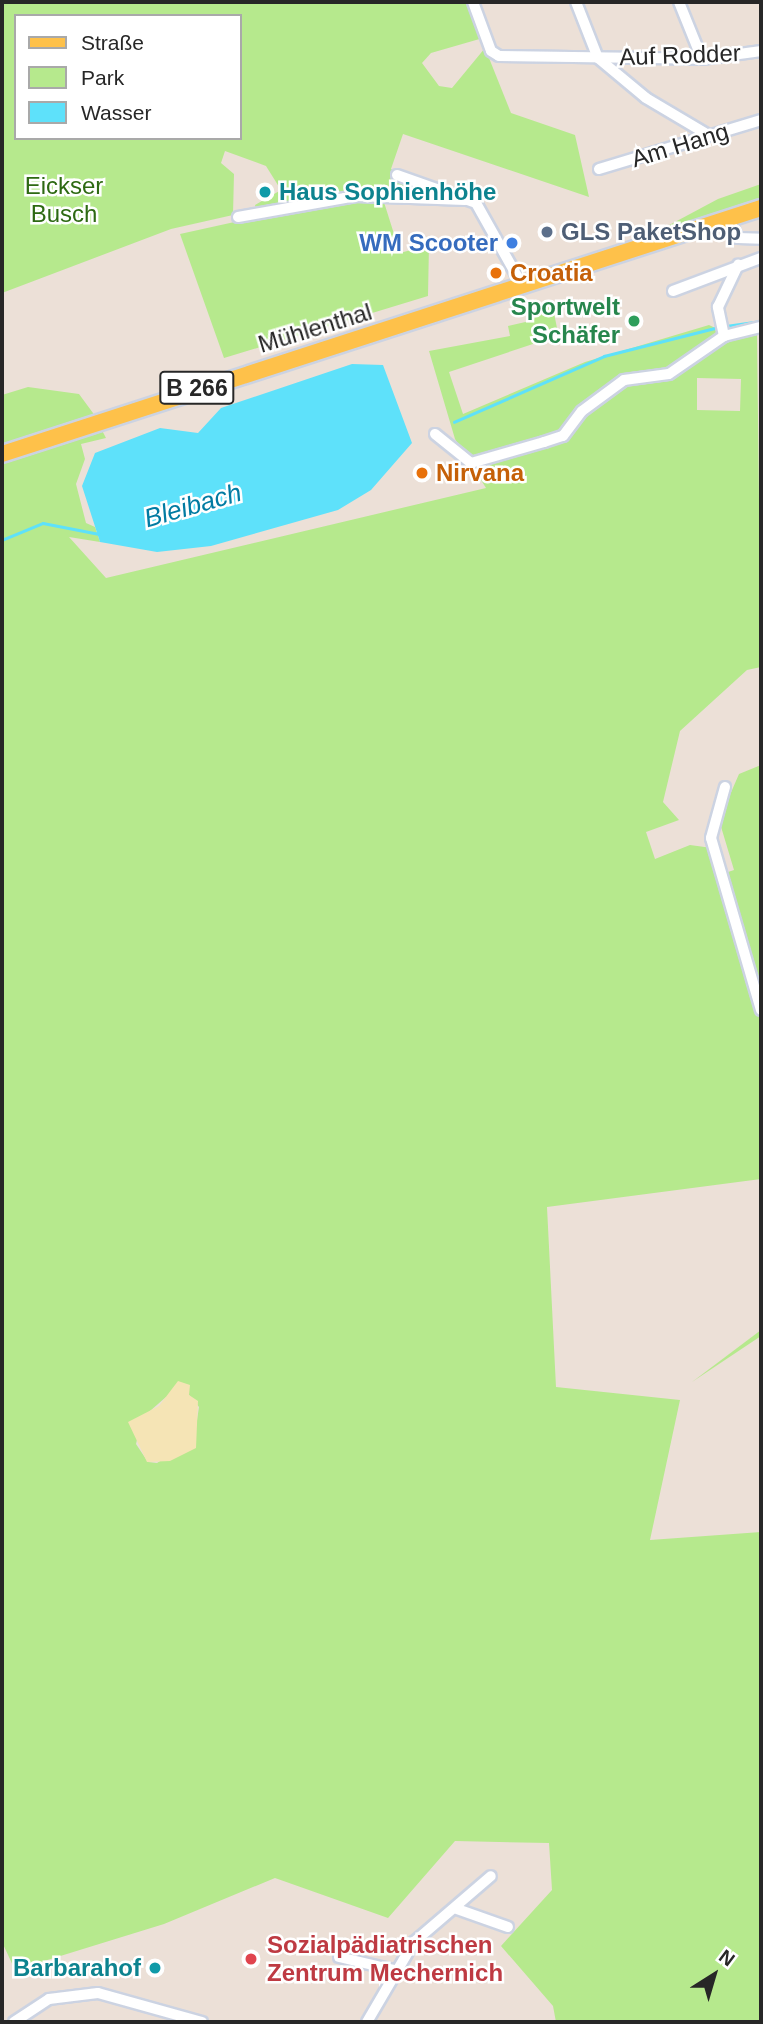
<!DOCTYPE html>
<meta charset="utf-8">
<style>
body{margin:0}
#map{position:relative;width:763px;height:2024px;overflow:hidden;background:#ece0d7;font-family:Helvetica,sans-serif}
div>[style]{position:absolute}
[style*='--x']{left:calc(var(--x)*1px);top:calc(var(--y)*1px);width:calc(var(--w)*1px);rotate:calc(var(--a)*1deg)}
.green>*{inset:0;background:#b6e98d}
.sand>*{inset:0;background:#f5e4b5}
.water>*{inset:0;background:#5ee1fa}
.stream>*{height:2.5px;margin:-1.25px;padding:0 1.25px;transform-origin:1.25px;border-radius:1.25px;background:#5ee1fa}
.roads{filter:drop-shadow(2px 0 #ccd3e2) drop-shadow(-2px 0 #ccd3e2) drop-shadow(0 2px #ccd3e2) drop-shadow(0 -2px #ccd3e2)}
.street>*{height:10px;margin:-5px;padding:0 5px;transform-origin:5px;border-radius:5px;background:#fff}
.primary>*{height:16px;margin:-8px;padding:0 8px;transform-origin:8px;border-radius:8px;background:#fec14a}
.dots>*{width:19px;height:19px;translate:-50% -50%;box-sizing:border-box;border:4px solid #fff;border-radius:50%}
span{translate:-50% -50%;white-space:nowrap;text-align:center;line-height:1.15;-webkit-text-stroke:5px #fff;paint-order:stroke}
.shield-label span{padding:2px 5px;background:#fff;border:2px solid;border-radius:5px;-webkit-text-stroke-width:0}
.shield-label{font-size:23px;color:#272727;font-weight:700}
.street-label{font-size:24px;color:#272727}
.park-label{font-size:24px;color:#2d6912}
.culture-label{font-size:24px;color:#0d838f;font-weight:700}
.left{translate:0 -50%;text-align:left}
.right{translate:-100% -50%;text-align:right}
.service-label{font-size:24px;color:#4e5e75;font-weight:700}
.shop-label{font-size:24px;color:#366cbe;font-weight:700}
.food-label{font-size:24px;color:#c56008;font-weight:700}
.leisure-label{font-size:24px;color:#27864d;font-weight:700}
.health-label{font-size:24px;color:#be3a42;font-weight:700}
.water-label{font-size:26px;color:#017ba2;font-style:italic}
.frame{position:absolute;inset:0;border:4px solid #272727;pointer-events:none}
.legend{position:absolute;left:14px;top:14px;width:228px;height:126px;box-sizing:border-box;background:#fff;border:2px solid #a9a9a9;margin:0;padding:9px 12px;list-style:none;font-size:21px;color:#272727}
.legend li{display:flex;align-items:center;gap:14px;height:35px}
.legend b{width:35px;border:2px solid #a9a9a9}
.north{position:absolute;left:679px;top:1940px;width:70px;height:70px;-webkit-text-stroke:5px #fff;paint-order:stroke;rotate:37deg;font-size:19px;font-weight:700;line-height:28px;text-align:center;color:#272727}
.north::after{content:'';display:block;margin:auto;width:24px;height:32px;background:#272727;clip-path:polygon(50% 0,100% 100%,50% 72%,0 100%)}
</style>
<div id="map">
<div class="green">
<div style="clip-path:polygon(evenodd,2px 2px,471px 2px,483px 38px,431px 53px,422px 63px,439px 86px,452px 88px,485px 48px,511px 113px,575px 135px,589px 197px,403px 134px,391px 169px,450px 195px,368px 194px,257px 213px,255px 205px,281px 190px,266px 166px,225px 151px,221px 163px,234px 174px,233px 215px,171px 229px,2px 293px,2px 2px,16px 16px,240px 16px,240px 138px,16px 138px,16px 16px)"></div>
<div style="clip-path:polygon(761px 184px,761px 201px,645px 238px,718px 199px)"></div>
<div style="clip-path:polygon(383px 199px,400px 253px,429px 245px,428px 296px,224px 358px,180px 234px,330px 201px)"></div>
<div style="clip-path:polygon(evenodd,552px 303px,557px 328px,548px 339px,449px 372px,463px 414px,585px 362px,709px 325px,736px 338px,757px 333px,761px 667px,747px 670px,680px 731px,663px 802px,679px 820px,646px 832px,655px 859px,690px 845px,712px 848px,761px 1023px,761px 1179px,547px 1207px,556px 1387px,680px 1400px,650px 1540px,761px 1532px,761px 2022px,556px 2022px,553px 2006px,501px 1946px,552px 1890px,549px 1843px,455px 1841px,388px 1918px,275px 1878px,164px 1924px,15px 1970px,2px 1942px,2px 395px,28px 387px,79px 394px,93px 413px,106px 438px,81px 444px,85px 459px,76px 484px,86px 523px,95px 527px,100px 542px,69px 537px,106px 578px,486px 488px,455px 439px,429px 351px,510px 336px,508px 326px,534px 320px,537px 306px,552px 303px,697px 378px,741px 379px,740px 411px,697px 410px,697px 378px,552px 303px,189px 1395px,199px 1407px,194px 1440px,157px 1463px,148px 1462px,136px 1444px,142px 1418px,166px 1397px,189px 1395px)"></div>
<div style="clip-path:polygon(761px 765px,761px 1000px,725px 873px,734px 870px,719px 820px,739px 774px)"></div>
<div style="clip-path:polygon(761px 1330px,761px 1336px,692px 1382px)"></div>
</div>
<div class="sand">
<div style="clip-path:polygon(178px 1381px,190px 1385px,189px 1395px,198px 1401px,196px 1448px,170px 1461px,147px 1462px,128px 1422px,159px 1406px)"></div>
</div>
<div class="water">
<div style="clip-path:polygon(352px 364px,383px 365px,412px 443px,371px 490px,338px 510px,211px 546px,157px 552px,100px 542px,82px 486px,95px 453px,160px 428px,198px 433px,221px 408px)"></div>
</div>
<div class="stream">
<div style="--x:726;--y:326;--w:35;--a:-8"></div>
<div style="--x:454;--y:422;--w:164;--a:-23.7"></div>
<div style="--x:604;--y:356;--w:119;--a:-14.2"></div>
<div style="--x:2;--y:540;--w:44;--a:-22.5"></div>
<div style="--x:43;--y:523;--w:57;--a:11.1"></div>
</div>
<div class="roads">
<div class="street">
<div style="--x:473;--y:2;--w:52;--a:69.8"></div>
<div style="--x:491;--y:51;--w:9;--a:32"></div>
<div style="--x:499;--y:56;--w:203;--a:0.8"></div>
<div style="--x:702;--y:59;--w:60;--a:-7.7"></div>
<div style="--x:576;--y:2;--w:60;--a:68.6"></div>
<div style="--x:598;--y:58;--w:62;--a:39.8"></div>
<div style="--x:646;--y:98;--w:74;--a:30.7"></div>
<div style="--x:679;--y:2;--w:61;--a:68"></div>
<div style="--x:599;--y:169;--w:169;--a:-16.8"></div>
<div style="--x:397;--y:175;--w:84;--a:19.5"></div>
<div style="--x:476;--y:203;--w:94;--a:60.7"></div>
<div style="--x:238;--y:217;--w:120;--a:-10.1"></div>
<div style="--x:356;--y:196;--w:109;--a:2.1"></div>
<div style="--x:729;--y:219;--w:21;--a:65"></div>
<div style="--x:738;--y:238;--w:23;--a:2"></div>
<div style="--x:673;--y:291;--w:94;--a:-20.6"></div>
<div style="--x:724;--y:336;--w:30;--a:-102"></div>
<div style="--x:718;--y:307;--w:47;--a:-64.5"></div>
<div style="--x:724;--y:336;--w:38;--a:-14"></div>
<div style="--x:435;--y:434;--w:46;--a:38.9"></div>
<div style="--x:471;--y:463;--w:76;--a:-16"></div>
<div style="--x:544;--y:442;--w:20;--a:-18"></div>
<div style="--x:563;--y:436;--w:31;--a:-53"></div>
<div style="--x:582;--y:411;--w:52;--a:-36.4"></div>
<div style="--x:624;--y:380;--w:45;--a:-7.6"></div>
<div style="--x:669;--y:374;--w:67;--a:-34.6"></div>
<div style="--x:725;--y:787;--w:53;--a:105.4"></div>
<div style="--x:711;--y:838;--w:179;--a:73.8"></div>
<div style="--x:457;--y:1909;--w:54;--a:19.4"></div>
<div style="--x:339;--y:1957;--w:57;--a:13.3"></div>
<div style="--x:14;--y:2022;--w:42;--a:-33.3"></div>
<div style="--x:49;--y:1999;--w:49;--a:-7"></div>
<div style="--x:98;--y:1993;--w:108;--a:15.6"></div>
<div style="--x:367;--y:2022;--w:93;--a:-59.6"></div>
<div style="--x:414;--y:1942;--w:101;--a:-40.6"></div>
</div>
<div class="primary">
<div style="--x:2;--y:454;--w:798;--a:-17.96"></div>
</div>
</div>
<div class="dots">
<div style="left:265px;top:192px;background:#0f9aa8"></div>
<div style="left:547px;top:232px;background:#5c6f8a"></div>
<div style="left:512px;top:243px;background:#3f7fe0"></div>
<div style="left:496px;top:273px;background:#e8710a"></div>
<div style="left:634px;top:321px;background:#2e9e5b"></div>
<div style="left:422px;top:473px;background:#e8710a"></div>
<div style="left:251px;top:1959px;background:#e0444e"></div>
<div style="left:155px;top:1968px;background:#0f9aa8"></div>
</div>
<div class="shield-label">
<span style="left:197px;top:388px">B 266</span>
</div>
<div class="street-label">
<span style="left:680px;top:55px;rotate:-2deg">Auf Rodder</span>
<span style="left:680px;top:145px;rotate:-17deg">Am Hang</span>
<span style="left:315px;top:328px;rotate:-17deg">Mühlenthal</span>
</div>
<div class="park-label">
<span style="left:64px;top:200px">Eickser<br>Busch</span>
</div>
<div class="culture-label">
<span class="left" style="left:279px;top:192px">Haus Sophienhöhe</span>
<span class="right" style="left:141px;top:1968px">Barbarahof</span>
</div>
<div class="service-label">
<span class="left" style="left:561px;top:232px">GLS PaketShop</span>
</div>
<div class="shop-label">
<span class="right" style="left:498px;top:243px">WM Scooter</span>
</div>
<div class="food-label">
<span class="left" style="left:510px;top:273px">Croatia</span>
<span class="left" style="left:436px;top:473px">Nirvana</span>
</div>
<div class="leisure-label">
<span class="right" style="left:620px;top:321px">Sportwelt<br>Schäfer</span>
</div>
<div class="health-label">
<span class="left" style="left:267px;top:1959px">Sozialpädiatrischen<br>Zentrum Mechernich</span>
</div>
<div class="water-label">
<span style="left:193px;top:506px;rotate:-16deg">Bleibach</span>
</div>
<div class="frame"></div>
<ul class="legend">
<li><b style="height:9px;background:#fec14a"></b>Straße</li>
<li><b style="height:19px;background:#b6e98d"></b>Park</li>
<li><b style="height:19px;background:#5ee1fa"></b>Wasser</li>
</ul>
<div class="north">N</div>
</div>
